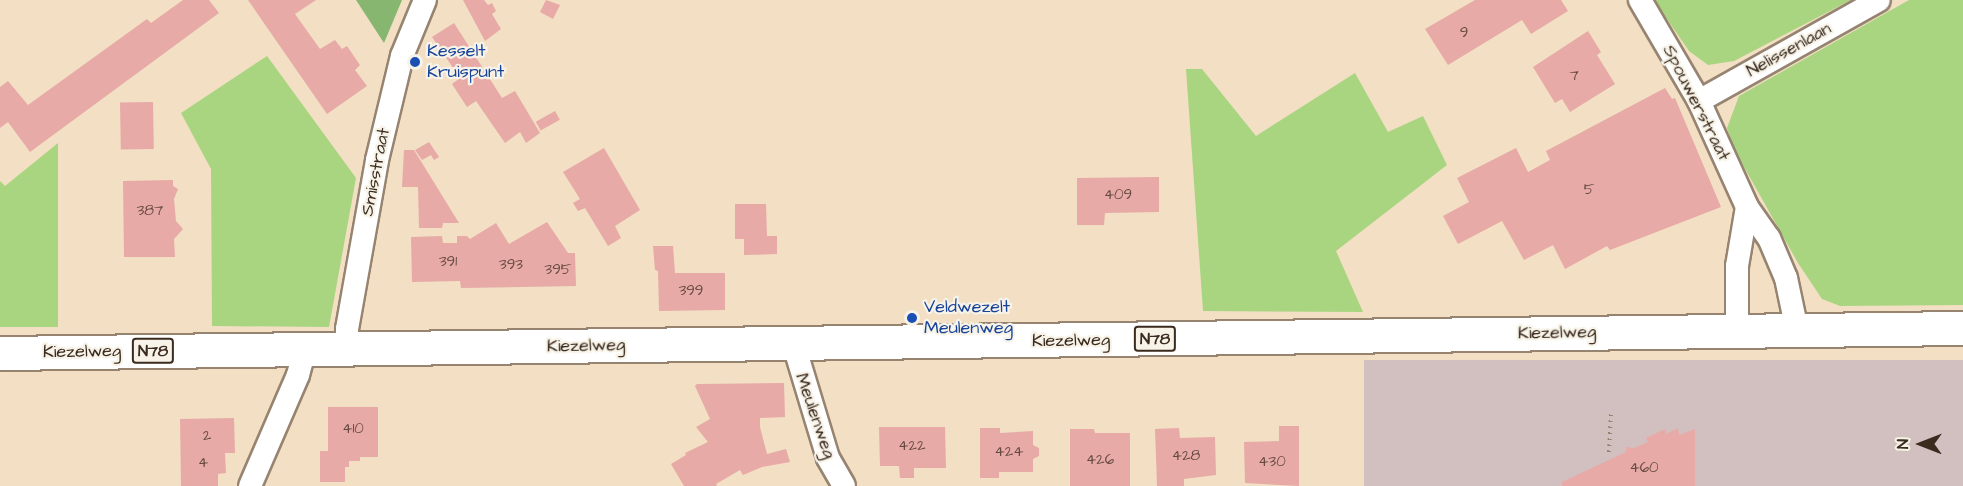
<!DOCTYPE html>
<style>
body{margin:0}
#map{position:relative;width:1963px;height:486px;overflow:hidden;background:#f2dfc4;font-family:"Architects Daughter",sans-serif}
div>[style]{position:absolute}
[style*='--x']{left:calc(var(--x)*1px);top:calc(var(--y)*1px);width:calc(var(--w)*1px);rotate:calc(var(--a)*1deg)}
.industrial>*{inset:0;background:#d2bfbf;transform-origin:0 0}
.green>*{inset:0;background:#a9d581}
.forest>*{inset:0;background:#86b66f}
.building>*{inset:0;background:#e7aaa7;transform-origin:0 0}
.path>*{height:4px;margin-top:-2px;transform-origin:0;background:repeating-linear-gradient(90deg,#968471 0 1.5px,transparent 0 6px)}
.roads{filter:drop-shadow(2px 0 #968471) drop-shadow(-2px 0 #968471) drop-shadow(0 2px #968471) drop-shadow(0 -2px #968471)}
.street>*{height:22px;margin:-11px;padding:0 11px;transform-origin:11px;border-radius:11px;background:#fff}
.primary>*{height:33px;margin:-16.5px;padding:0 16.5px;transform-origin:16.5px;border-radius:16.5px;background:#fff}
.dots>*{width:16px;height:16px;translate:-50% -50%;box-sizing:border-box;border:3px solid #f7f3e8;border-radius:50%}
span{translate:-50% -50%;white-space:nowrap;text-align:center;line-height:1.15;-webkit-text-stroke:4.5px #f7f3e8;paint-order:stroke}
.number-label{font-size:15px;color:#664a40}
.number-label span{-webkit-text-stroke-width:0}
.shield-label span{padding:2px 4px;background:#f7f3e8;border:2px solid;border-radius:4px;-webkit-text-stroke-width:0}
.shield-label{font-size:16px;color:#3b2a1e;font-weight:700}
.street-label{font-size:18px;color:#3b2a1e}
.transit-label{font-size:18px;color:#164399}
.left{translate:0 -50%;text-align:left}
.north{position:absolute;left:1891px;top:414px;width:60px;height:60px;-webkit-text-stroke:4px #f7f3e8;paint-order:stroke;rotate:270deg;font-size:16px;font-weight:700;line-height:24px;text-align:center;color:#3b2a1e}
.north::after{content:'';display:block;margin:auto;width:21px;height:27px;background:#3b2a1e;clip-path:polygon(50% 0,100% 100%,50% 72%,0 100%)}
</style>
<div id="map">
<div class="industrial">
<div style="left:1963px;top:360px;width:126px;height:599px;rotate:90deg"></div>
</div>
<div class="green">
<div style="clip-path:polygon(1654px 0,1851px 0,1734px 61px,1708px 65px,1689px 51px)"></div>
<div style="clip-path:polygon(1909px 0,1963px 0,1963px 305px,1840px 306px,1822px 299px,1798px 263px,1734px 149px,1727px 128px,1739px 96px)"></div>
<div style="clip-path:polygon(267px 56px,356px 178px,329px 327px,212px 326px,211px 169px,181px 113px)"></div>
<div style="clip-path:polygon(1186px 69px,1202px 69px,1256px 136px,1355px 73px,1388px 132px,1423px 116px,1447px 165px,1336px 251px,1363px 312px,1203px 311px)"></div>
<div style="clip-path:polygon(58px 143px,58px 327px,0 327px,0 181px,5px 186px)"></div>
</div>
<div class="forest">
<div style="clip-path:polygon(356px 0,402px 0,384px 43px)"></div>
</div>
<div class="building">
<div style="clip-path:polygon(183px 0,209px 0,219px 13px,30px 152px,8px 122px,0 128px,0 87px,8px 81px,28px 105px,147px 19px,151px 23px)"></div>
<div style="clip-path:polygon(248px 0,316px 0,295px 14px,320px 49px,335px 40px,342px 49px,347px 46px,360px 65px,355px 70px,367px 86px,327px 114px)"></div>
<div style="clip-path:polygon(463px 0,484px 0,488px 5px,492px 3px,496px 11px,492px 14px,501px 29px,485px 41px)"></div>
<div style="clip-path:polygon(546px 0,560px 5px,553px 19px,540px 12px)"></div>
<div style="clip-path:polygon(1475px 0,1561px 0,1568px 11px,1531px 34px,1522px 20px,1448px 65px,1425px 29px)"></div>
<div style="clip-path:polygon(454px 23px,502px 98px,515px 91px,540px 133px,526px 143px,520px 132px,505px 143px,476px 101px,467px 107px,452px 84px,460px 78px,432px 37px)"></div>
<div style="clip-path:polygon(1588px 31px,1601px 52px,1597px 55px,1615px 84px,1570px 112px,1562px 99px,1555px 103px,1533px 67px)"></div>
<div style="clip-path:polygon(1665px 88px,1672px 99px,1675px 98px,1721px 207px,1610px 250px,1607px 246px,1565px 269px,1553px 245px,1524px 260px,1502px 221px,1458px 244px,1443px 216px,1469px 202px,1457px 178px,1516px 148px,1528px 172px,1550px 160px,1546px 151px)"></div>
<div style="left:153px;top:102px;width:47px;height:33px;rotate:89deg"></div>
<div style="left:555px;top:111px;width:10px;height:22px;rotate:61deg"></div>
<div style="clip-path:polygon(429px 142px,439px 157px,434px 160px,431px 155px,422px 160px,415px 150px)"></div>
<div style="clip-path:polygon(604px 148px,640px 210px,615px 226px,621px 238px,608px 246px,585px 208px,578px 211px,573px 203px,580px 199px,563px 172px)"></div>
<div style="clip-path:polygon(404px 150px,414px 150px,459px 223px,443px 223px,442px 228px,419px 228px,418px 187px,402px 187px)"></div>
<div style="clip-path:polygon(1159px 177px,1159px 212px,1105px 213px,1104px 225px,1077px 225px,1077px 178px)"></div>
<div style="clip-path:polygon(173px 180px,173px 186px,178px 189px,174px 199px,176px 221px,183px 229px,174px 239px,175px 257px,124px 257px,123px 181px)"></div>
<div style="clip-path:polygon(735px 204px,766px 204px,767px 236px,777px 236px,777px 254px,744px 255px,744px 239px,735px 239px)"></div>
<div style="clip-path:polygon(547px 222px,568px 253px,575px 253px,576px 286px,461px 288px,460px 281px,412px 282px,411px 237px,442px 236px,443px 243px,457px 243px,457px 236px,467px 236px,470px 239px,496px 223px,509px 244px)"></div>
<div style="clip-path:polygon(653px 246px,673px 246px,675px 273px,725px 273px,725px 310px,659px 311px,658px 271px,655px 270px)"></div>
<div style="clip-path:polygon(784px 383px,785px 417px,760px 418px,760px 427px,767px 454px,786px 449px,790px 462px,762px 467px,743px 475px,740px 470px,716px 484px,717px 486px,684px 486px,671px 464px,686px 455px,685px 453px,708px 442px,696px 427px,710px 419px,695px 386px,697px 384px)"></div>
<div style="clip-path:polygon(328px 407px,378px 407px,378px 457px,360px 457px,360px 461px,349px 461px,349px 467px,345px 467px,345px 482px,320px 482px,320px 451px,328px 451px)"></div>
<div style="clip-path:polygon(234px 418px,235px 453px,225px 453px,226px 473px,218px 474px,218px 486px,181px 486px,180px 419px)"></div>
<div style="clip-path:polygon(1279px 426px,1299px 426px,1299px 486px,1245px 483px,1244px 442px,1279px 441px)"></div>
<div style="clip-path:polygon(879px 427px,945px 427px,946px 468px,914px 468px,914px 478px,900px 478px,899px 466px,880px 466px)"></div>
<div style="clip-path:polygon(980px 428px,1000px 428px,1000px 433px,1033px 431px,1033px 445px,1039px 448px,1039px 456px,1033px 459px,1033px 472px,999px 472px,999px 478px,980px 478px)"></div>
<div style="clip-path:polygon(1179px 428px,1180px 438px,1215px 437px,1216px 475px,1184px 479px,1184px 486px,1157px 486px,1155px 429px)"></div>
<div style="clip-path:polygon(1678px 428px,1679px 435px,1695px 429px,1695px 486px,1562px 486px,1562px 482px,1626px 452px,1626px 447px,1634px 448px,1648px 442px,1646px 438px,1665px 429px,1666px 434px)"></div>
<div style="clip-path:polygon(1070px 429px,1094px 429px,1095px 433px,1130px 433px,1130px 486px,1070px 486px)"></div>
</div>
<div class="path">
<div style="--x:1609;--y:452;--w:38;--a:-87"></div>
</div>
<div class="roads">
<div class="street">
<div style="--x:1640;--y:0;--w:117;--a:59.7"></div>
<div style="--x:1699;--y:101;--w:116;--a:65.6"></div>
<div style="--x:1747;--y:207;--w:38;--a:55"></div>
<div style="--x:1769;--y:238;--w:43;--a:67"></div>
<div style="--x:1786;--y:278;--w:53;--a:78.1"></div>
<div style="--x:1699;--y:101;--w:206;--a:-29.3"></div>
<div style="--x:1737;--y:330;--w:64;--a:-90"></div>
<div style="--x:1737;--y:266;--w:60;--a:-80.4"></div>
<div style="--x:793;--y:342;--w:121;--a:73.2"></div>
<div style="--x:828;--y:458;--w:32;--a:60"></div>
<div style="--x:347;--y:349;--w:20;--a:-90"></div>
<div style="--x:347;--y:329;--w:172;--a:-79.9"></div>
<div style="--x:377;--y:160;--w:107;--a:-76.5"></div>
<div style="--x:402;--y:56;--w:61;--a:-67.7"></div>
<div style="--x:250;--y:486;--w:121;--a:-66.6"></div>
<div style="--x:298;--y:375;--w:27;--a:-75"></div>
</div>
<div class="primary">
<div style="--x:0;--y:353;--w:1963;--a:-0.73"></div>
</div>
</div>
<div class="dots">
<div style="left:415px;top:62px;background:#1a4fb4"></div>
<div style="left:912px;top:318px;background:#1a4fb4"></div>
</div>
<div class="number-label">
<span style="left:1464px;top:33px">9</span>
<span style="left:1574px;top:76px">7</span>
<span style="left:1589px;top:190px">5</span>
<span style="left:1118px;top:195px">409</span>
<span style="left:150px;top:211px">387</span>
<span style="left:448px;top:262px">391</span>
<span style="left:511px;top:265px">393</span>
<span style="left:558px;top:270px">395</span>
<span style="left:691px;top:291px">399</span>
<span style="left:353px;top:429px">410</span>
<span style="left:207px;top:436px">2</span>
<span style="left:912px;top:446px">422</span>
<span style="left:1009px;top:452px">424</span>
<span style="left:1186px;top:456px">428</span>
<span style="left:1100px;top:460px">426</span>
<span style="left:1272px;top:462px">430</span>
<span style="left:203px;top:463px">4</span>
<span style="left:1644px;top:468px">460</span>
</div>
<div class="shield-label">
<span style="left:1155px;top:339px">N78</span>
<span style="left:153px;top:351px">N78</span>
</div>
<div class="street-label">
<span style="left:1789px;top:50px;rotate:-29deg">Nelissenlaan</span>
<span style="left:1696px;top:103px;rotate:63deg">Spouwerstraat</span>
<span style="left:376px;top:172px;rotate:-79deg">Smisstraat</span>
<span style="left:1557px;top:333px;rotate:-1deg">Kiezelweg</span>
<span style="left:1071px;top:341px;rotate:-1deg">Kiezelweg</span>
<span style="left:586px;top:346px;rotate:-1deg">Kiezelweg</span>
<span style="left:82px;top:352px;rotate:-1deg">Kiezelweg</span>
<span style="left:815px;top:416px;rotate:71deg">Meulenweg</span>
</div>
<div class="transit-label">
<span class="left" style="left:427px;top:62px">Kesselt<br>Kruispunt</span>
<span class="left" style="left:924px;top:318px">Veldwezelt<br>Meulenweg</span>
</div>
<div class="north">N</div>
</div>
